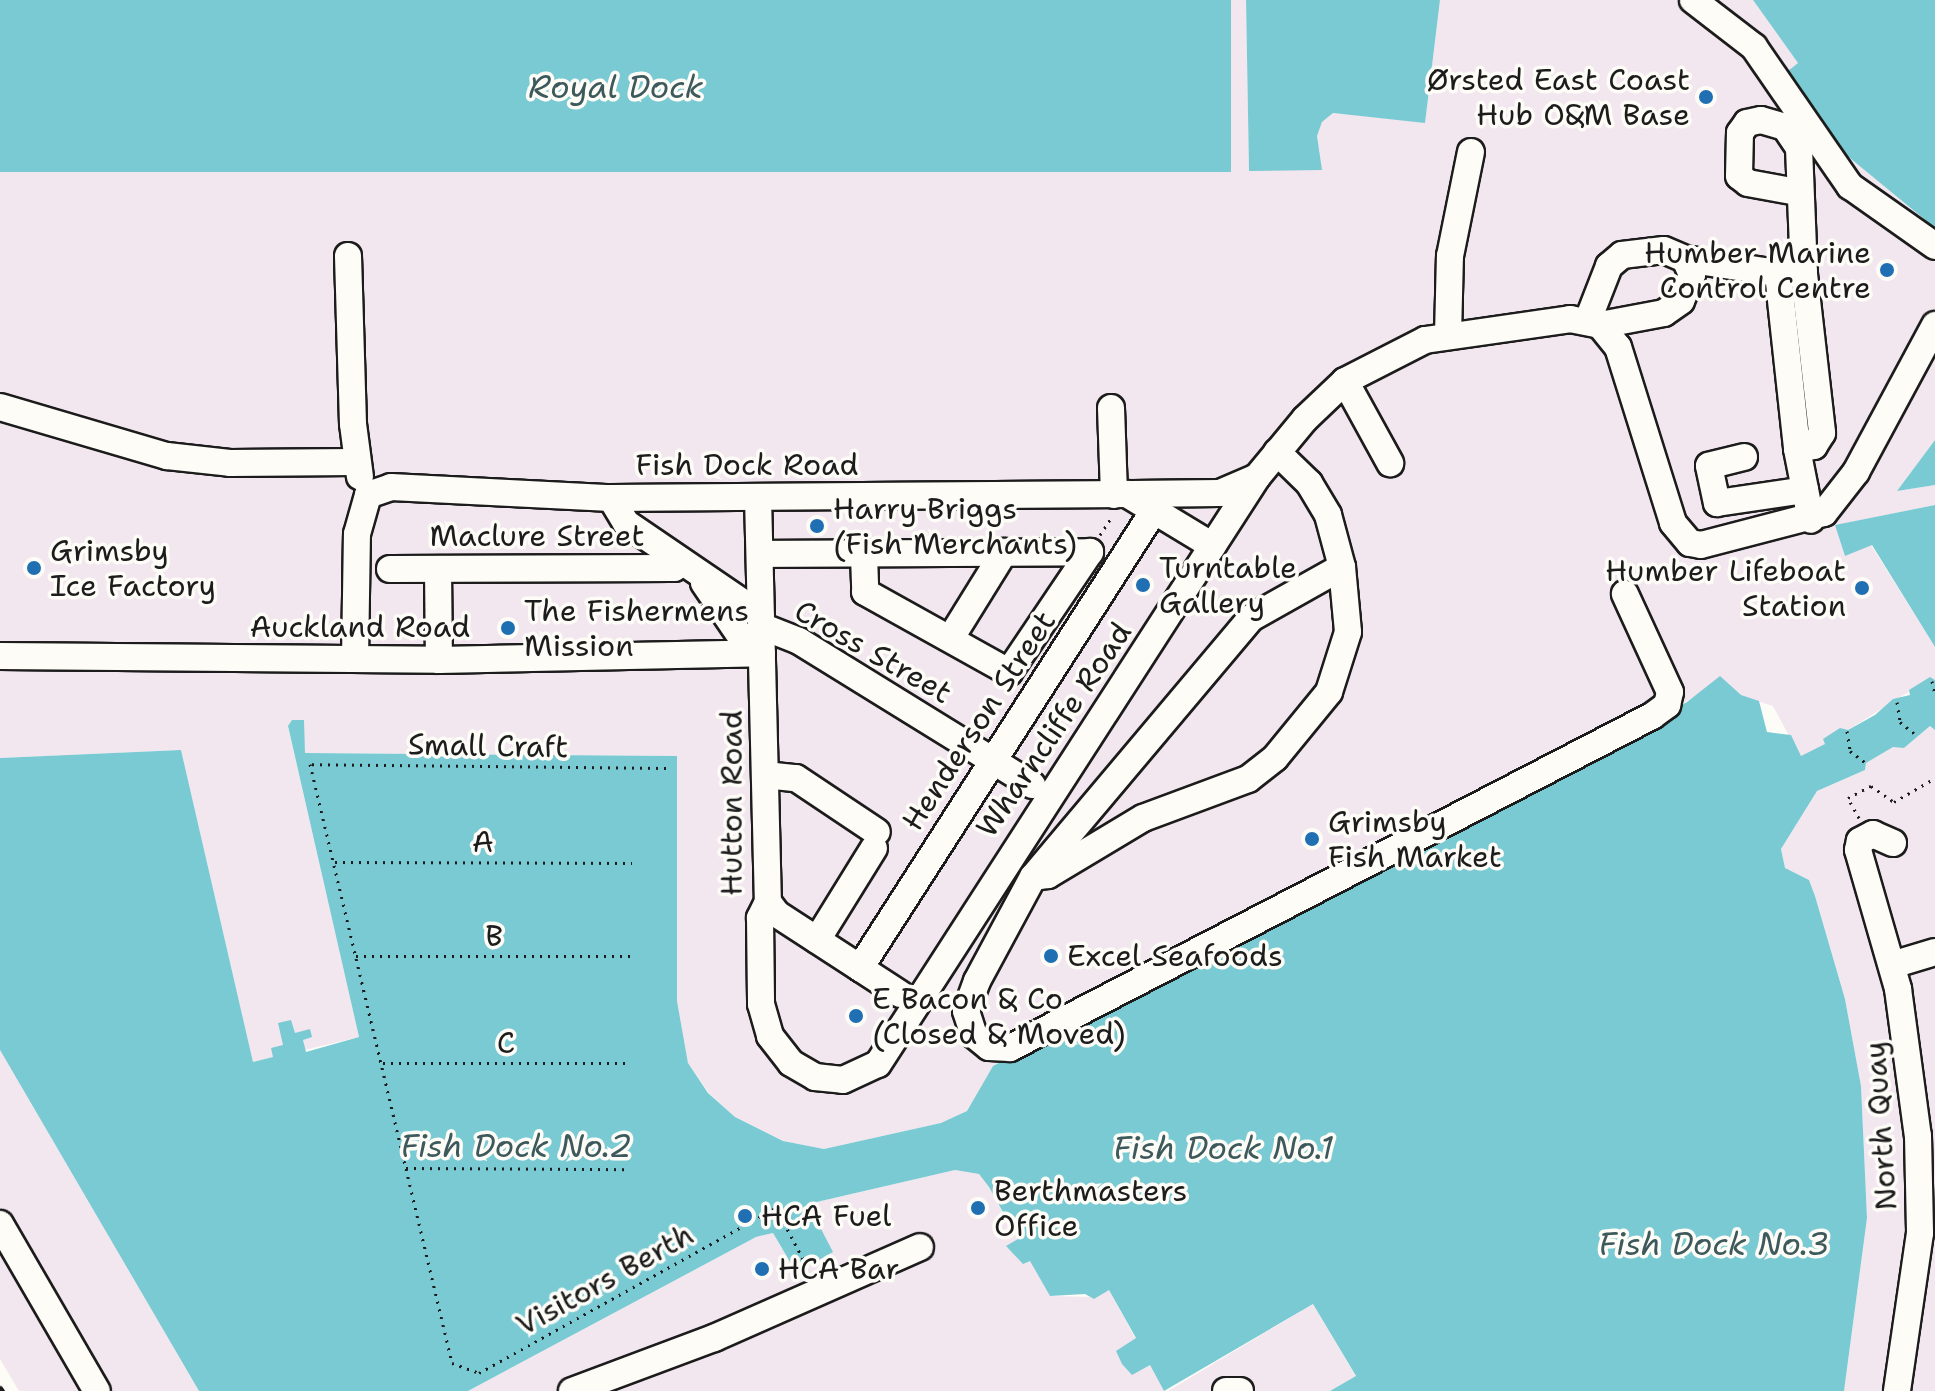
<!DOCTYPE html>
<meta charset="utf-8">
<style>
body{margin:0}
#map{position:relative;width:1935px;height:1391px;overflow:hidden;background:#fdfcf7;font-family:"Shantell Sans",sans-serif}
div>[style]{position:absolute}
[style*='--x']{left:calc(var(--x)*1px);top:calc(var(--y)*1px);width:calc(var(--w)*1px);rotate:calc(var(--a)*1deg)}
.built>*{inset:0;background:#f2e6ef}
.water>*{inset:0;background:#7acad4;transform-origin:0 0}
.path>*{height:3px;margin-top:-1.5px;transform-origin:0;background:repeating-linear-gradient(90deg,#1c1c1c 0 2px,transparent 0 8px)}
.roads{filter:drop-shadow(2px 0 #1c1c1c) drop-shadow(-2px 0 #1c1c1c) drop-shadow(0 2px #1c1c1c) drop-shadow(0 -2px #1c1c1c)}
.minor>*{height:26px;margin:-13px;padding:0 13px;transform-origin:13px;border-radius:13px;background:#fdfcf7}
.rail>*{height:5px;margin:-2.5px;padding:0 2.5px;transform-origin:2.5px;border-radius:2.5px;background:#1c1c1c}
.dots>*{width:22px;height:22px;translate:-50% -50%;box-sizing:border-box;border:4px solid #fdfcf7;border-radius:50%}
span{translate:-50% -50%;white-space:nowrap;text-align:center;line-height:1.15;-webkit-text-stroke:7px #fdfcf7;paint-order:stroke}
.poi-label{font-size:30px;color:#1c1c1c}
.right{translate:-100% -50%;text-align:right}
.left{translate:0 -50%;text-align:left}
.street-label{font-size:30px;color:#1c1c1c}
.water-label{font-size:32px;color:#3d595c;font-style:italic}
</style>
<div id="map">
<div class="built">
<div style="clip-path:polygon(1231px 0,1246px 0,1249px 171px,1322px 151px,1316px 151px,1317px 136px,1322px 122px,1333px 113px,1425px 122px,1440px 0,1753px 0,1798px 63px,1788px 72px,1845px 154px,1935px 228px,1935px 440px,1897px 491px,1935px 485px,1935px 505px,1836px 525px,1871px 545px,1935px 647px,1935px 680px,1931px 678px,1806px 756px,1800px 756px,1773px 706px,1741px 696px,1696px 696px,993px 1066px,967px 1111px,942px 1123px,824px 1149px,783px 1141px,735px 1117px,709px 1093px,688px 1063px,677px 1001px,677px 756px,304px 753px,292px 720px,288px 727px,359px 1037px,253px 1062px,181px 750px,0 758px,0 172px,1231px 170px)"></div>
<div style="clip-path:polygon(1930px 726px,1935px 730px,1935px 1391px,1844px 1391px,1867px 1218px,1861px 1086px,1845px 999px,1815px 896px,1809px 880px,1785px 869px,1781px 849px,1817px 791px,1865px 770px,1866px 763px,1894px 746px,1904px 748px)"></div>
<div style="clip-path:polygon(0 1050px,199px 1391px,19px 1391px,0 1359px)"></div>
<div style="clip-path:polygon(955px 1170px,979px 1174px,989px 1187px,1018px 1240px,1006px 1247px,1030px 1260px,1050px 1296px,1091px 1297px,1109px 1290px,1164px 1391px,468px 1391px,756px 1237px,773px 1233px,792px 1266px,805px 1261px,807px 1265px,808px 1204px)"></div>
<div style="clip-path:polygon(1313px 1304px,1356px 1377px,1330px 1391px,1168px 1391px)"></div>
</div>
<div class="water">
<div style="left:0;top:0;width:1231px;height:172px"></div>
<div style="clip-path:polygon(1246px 0,1440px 0,1425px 123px,1333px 113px,1322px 122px,1317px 136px,1322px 170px,1249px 171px)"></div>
<div style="clip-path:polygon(1753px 0,1935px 0,1935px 228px,1845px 154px,1788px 71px,1798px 63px)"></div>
<div style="clip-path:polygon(1935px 440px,1935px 485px,1897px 491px)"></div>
<div style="clip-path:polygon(1935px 505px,1935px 647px,1872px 545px,1845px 556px,1835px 525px)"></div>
<div style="clip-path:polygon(1720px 676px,1741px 695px,1759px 701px,1767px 732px,1791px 735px,1801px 756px,1825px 744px,1823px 739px,1840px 728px,1848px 730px,1875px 715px,1893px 699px,1910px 695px,1909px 690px,1930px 677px,1935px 680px,1935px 730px,1930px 726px,1904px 748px,1893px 747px,1866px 763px,1865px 770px,1817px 791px,1781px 849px,1785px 868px,1809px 880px,1815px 896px,1845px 999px,1861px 1086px,1867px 1218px,1844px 1391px,1330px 1391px,1356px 1376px,1313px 1304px,1164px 1391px,1150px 1365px,1132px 1375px,1122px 1364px,1116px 1351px,1136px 1338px,1109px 1290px,1094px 1299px,1085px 1294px,1050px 1296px,1030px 1261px,1023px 1264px,1006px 1246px,1018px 1239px,989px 1187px,979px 1174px,955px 1170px,808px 1204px,833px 1252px,808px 1266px,805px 1261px,793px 1267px,773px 1233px,756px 1237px,468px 1391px,199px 1391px,0 1050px,0 758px,181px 750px,253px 1062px,273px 1057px,271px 1048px,283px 1045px,278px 1023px,291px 1020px,295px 1033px,310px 1029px,312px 1037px,303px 1040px,306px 1052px,359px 1037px,288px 726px,292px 720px,304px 720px,305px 753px,677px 756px,677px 1001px,688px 1063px,708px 1093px,735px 1117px,783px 1141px,824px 1149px,941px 1123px,967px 1111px,993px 1066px,1687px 702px)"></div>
</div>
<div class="path">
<div style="--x:1100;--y:535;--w:20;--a:-57"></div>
<div style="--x:1932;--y:681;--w:13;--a:77"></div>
<div style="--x:1897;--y:702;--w:20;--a:81"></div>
<div style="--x:1900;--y:722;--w:19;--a:39"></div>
<div style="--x:1847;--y:731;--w:20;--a:81"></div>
<div style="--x:1850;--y:751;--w:20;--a:37"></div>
<div style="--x:666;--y:768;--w:356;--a:-179.4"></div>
<div style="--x:310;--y:764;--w:616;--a:76.66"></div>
<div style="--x:452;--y:1363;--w:29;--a:20"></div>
<div style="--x:479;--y:1373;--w:340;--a:-29.1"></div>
<div style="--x:776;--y:1208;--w:70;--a:62"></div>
<div style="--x:1859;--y:818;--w:23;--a:-119"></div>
<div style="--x:1848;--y:798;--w:26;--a:-28"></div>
<div style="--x:1871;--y:786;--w:28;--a:35"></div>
<div style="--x:1894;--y:802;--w:48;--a:-30.3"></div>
<div style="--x:335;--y:862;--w:297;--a:0.2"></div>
<div style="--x:356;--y:956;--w:275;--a:0"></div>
<div style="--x:383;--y:1063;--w:248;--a:0"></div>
<div style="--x:406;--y:1168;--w:224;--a:0.3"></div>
</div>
<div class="roads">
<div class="minor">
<div style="--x:1693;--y:0;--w:77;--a:37.6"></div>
<div style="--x:1754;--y:47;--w:169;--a:55.4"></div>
<div style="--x:1850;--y:186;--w:104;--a:35.2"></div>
<div style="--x:1797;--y:192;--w:50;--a:-169.6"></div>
<div style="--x:1748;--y:183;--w:11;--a:-142"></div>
<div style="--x:1739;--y:176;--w:43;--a:-88.7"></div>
<div style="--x:1740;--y:133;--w:12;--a:-55"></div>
<div style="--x:1747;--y:123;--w:14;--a:-12"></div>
<div style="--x:1761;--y:120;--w:25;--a:16"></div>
<div style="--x:1785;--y:127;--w:25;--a:56"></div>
<div style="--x:1799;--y:148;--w:126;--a:87.7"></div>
<div style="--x:348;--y:256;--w:168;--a:88.3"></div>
<div style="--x:353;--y:424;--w:53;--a:82.5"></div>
<div style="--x:1685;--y:259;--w:94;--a:8.6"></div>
<div style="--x:1778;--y:273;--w:177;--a:83.8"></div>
<div style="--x:1797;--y:449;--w:72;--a:78.8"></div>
<div style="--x:1786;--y:273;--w:18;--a:3"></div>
<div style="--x:1804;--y:274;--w:160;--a:83.5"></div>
<div style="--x:1822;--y:433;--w:15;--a:122"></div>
<div style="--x:1814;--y:446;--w:17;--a:170"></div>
<div style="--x:1588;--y:320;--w:58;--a:-68.7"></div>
<div style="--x:1609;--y:266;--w:17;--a:-40"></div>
<div style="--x:1622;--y:255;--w:42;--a:-6.8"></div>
<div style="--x:1664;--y:250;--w:23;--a:23"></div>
<div style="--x:1685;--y:259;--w:17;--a:66"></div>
<div style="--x:1692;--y:275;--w:28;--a:113"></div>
<div style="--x:1681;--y:301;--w:21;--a:145"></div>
<div style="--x:1664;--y:313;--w:65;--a:169.4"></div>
<div style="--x:1448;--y:336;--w:80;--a:-88.6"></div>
<div style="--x:1450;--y:256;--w:106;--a:-78.6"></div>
<div style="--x:1345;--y:381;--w:94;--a:61.2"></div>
<div style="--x:0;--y:407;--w:174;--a:16.4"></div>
<div style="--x:167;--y:456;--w:63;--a:6.3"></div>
<div style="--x:230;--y:463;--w:125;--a:-0.5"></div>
<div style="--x:1111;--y:408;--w:87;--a:88"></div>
<div style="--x:1277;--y:452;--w:45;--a:44.1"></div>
<div style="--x:1309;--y:483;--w:37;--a:59"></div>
<div style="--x:1328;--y:515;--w:54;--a:74.9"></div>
<div style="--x:1342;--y:567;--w:65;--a:84.7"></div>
<div style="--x:1348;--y:632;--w:63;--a:107.6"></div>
<div style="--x:1329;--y:692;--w:85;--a:129.3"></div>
<div style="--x:1275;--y:758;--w:34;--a:142"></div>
<div style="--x:1248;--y:779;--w:112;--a:159.6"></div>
<div style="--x:1143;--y:818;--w:111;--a:149"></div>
<div style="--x:1048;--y:875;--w:15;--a:172"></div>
<div style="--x:1033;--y:877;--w:339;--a:-49.9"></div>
<div style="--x:1251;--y:618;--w:104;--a:-29.3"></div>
<div style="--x:1744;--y:457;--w:36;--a:166"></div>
<div style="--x:1709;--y:466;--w:38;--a:78"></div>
<div style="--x:1717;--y:503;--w:89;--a:-8.4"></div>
<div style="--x:1132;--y:494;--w:88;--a:-0.7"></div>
<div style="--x:1220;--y:493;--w:40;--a:-23.4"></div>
<div style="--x:368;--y:495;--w:24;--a:-19"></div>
<div style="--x:391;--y:487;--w:220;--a:2.9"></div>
<div style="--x:611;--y:498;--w:516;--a:-0.44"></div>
<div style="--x:1127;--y:494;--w:100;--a:31.2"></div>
<div style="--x:758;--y:497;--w:405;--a:88.6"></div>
<div style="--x:768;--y:902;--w:18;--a:117"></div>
<div style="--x:760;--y:918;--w:86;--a:89.3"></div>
<div style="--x:761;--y:1004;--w:33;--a:74"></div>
<div style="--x:770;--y:1036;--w:34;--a:52"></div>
<div style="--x:791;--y:1063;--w:28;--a:30"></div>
<div style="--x:815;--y:1077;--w:28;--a:6"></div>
<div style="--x:843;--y:1080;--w:38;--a:-25"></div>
<div style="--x:878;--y:1064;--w:699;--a:-57.15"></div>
<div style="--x:1257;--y:477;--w:75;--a:-50.4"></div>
<div style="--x:1305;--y:419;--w:55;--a:-43.5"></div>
<div style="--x:1345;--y:381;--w:90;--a:-27.1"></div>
<div style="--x:1425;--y:340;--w:147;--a:-8.2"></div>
<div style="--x:1570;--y:319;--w:31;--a:11"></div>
<div style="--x:1600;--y:325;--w:28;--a:51"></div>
<div style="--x:1618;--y:347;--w:184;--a:72.6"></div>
<div style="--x:1673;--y:523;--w:26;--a:50"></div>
<div style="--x:1690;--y:543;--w:11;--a:10"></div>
<div style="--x:1701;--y:545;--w:127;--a:-14.6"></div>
<div style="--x:1824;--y:513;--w:52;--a:-52"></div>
<div style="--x:1856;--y:472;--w:167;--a:-61.7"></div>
<div style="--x:611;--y:498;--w:29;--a:59"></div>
<div style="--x:626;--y:523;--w:163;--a:34.3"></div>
<div style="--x:760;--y:554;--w:330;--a:-0.3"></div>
<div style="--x:864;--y:555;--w:37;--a:88"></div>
<div style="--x:865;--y:592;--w:165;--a:29.1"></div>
<div style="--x:1009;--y:672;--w:145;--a:-56"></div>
<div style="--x:390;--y:569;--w:284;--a:-0.2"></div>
<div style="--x:674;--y:568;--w:10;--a:-37"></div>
<div style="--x:438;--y:569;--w:91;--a:89.4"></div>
<div style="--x:704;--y:583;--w:85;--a:55.6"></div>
<div style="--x:761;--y:626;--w:41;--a:21.5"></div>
<div style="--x:799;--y:641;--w:274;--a:31.7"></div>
<div style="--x:952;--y:636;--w:99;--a:-58.2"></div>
<div style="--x:0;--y:656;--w:439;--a:0.5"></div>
<div style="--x:439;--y:660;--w:323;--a:-1.2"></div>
<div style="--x:355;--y:659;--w:125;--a:-89.1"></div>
<div style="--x:357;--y:534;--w:41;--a:-74.2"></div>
<div style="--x:765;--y:775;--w:31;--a:6"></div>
<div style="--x:796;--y:778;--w:97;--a:33.7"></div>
<div style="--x:1893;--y:843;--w:22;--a:-156"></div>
<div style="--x:1873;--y:834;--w:15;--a:152"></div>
<div style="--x:1860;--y:841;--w:9;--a:103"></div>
<div style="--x:1858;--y:850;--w:145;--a:73.9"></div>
<div style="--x:1898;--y:989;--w:148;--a:82.3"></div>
<div style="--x:1918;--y:1136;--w:97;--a:88.8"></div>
<div style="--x:1920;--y:1233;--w:160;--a:98.3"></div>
<div style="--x:1033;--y:877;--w:118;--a:118.3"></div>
<div style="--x:977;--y:981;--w:32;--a:110"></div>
<div style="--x:966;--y:1011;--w:25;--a:72"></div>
<div style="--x:974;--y:1035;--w:19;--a:39"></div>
<div style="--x:989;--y:1047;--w:21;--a:3"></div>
<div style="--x:1010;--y:1048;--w:723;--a:-27.35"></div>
<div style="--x:1652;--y:716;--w:19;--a:-36"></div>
<div style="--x:1667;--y:705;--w:13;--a:-77"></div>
<div style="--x:1670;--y:692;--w:108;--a:-114.7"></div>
<div style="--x:768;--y:902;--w:15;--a:53"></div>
<div style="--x:777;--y:914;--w:147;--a:33"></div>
<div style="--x:817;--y:940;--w:108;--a:-58.2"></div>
<div style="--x:1892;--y:965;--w:45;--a:-16.8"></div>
<div style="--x:860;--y:968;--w:546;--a:-57.27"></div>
<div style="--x:0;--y:1224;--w:193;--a:59.9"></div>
<div style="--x:572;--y:1391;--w:152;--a:-20.5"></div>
<div style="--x:714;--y:1338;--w:225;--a:-23.8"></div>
<div style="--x:1226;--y:1391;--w:14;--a:0"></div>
</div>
</div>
<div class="rail">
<div style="--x:0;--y:1388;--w:4;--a:56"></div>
</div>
<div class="dots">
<div style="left:1706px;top:97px;background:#1f6fb2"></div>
<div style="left:1887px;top:270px;background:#1f6fb2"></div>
<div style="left:817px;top:526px;background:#1f6fb2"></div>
<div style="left:34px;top:568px;background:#1f6fb2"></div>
<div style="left:1143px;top:585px;background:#1f6fb2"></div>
<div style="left:1862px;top:588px;background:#1f6fb2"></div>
<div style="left:508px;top:628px;background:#1f6fb2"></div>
<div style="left:1312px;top:839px;background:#1f6fb2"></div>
<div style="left:1051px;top:956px;background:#1f6fb2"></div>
<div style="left:856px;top:1016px;background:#1f6fb2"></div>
<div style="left:978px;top:1208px;background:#1f6fb2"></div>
<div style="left:745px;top:1216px;background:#1f6fb2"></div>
<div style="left:762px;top:1269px;background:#1f6fb2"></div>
</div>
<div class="poi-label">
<span class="right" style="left:1690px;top:97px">Ørsted East Coast<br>Hub O&amp;M Base</span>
<span class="right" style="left:1871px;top:270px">Humber Marine<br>Control Centre</span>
<span class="left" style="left:833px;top:526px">Harry Briggs<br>(Fish Merchants)</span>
<span class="left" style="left:50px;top:568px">Grimsby<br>Ice Factory</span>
<span class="left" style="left:1159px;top:585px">Turntable<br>Gallery</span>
<span class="right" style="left:1846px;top:588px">Humber Lifeboat<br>Station</span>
<span class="left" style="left:524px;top:628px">The Fishermens<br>Mission</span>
<span class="left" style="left:1328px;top:839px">Grimsby<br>Fish Market</span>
<span class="left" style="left:1067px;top:956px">Excel Seafoods</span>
<span class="left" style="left:872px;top:1016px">E Bacon &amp; Co<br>(Closed &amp; Moved)</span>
<span class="left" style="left:994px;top:1208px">Berthmasters<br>Office</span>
<span class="left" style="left:761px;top:1216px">HCA Fuel</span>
<span class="left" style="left:778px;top:1269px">HCA Bar</span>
</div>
<div class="street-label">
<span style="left:747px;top:465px">Fish Dock Road</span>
<span style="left:537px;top:536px">Maclure Street</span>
<span style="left:360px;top:627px">Auckland Road</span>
<span style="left:873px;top:652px;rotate:30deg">Cross Street</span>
<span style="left:979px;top:721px;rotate:-57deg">Henderson Street</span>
<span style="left:1054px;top:730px;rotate:-56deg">Wharncliffe Road</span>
<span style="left:488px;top:746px;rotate:1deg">Small Craft</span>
<span style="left:732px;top:803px;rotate:-90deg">Hutton Road</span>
<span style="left:483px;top:842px">A</span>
<span style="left:494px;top:936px">B</span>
<span style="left:506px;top:1043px">C</span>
<span style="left:1881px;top:1126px;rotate:-94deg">North Quay</span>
<span style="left:605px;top:1280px;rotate:-29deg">Visitors Berth</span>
</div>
<div class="water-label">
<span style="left:616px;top:87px">Royal Dock</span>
<span style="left:516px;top:1146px">Fish Dock No.2</span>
<span style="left:1223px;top:1148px">Fish Dock No.1</span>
<span style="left:1714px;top:1244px">Fish Dock No.3</span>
</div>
</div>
